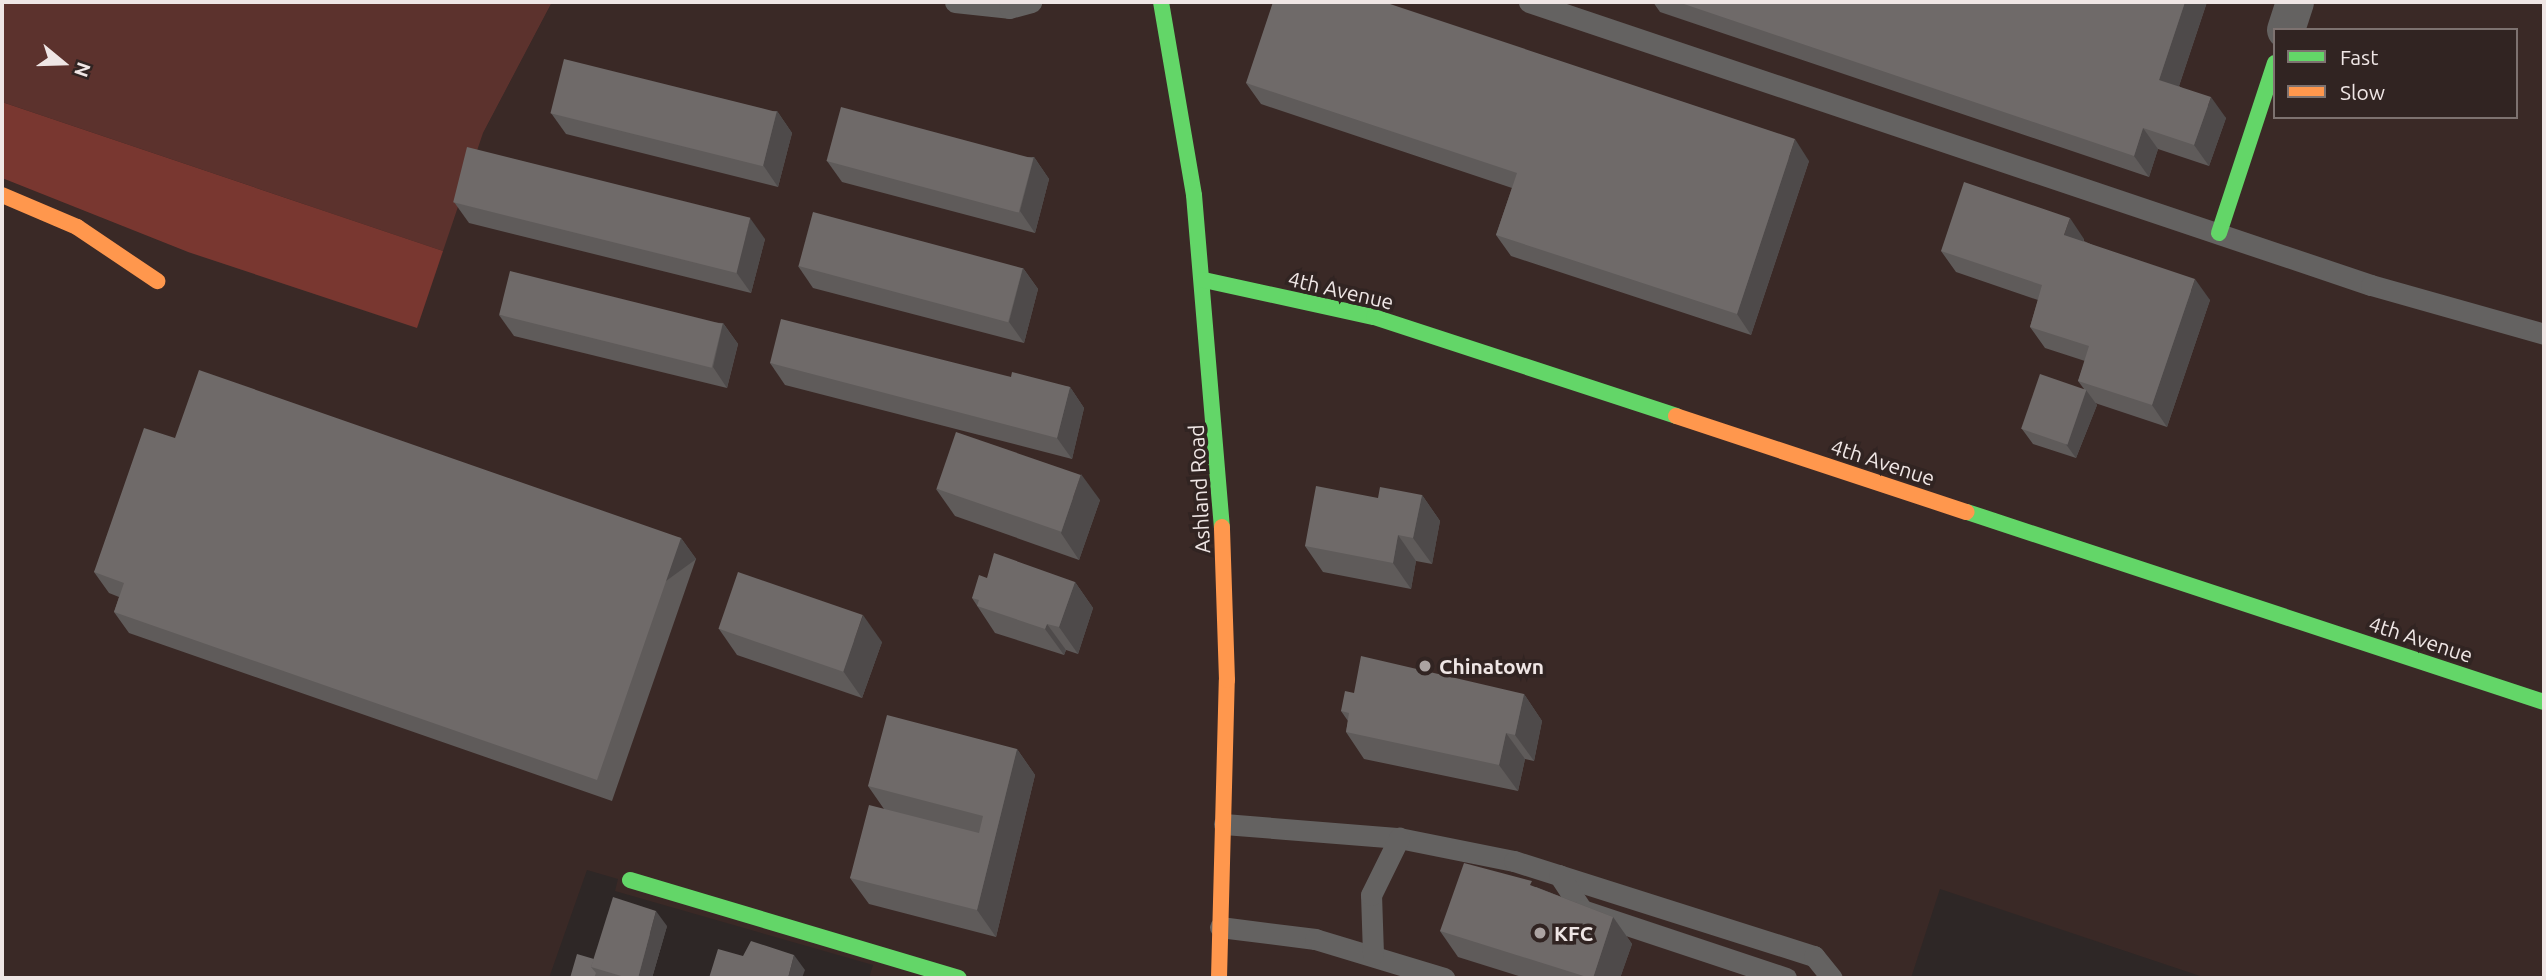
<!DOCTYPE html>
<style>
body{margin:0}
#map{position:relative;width:2546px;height:980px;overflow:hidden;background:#2e2726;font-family:Ubuntu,sans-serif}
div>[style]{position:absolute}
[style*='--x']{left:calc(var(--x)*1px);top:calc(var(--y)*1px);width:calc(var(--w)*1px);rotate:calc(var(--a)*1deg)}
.built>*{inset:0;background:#3a2926}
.green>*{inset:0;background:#5c322d}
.forest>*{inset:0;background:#793730}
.lane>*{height:21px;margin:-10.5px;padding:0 10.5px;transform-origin:10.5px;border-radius:10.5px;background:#646261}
.street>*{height:38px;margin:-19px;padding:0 19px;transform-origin:19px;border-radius:19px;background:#646261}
.fast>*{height:16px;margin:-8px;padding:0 8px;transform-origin:8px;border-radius:8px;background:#63d668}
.slow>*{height:16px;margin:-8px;padding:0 8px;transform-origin:8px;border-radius:8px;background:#ff974d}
.wall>*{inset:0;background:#5f5b5a}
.shaded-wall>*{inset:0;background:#4e4a4a;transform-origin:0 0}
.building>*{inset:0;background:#6f6a69;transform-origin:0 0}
.dots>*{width:19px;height:19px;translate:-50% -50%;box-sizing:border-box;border:4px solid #312422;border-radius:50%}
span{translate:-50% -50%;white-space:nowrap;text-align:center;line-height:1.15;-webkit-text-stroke:7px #312422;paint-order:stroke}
.street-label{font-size:21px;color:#efe6e5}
.poi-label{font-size:21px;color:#efe6e5;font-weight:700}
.left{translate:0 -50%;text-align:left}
.frame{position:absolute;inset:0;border:4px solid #efe6e5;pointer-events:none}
.legend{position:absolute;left:2273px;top:28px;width:245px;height:91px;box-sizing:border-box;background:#312422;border:2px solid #7d7270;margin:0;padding:9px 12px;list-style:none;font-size:21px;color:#efe6e5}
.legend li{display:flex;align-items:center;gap:14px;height:35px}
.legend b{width:35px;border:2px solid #7d7270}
.north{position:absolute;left:28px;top:28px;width:70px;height:70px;-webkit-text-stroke:5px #312422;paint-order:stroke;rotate:109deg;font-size:19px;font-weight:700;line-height:28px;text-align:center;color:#efe6e5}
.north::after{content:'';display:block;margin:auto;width:24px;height:32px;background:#efe6e5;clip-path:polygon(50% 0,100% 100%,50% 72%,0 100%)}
</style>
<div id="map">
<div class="built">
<div style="clip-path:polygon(evenodd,552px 2px,2544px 2px,2544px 978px,2206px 978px,1940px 889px,1911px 978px,869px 978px,873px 965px,615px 891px,618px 879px,587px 870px,549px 978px,2px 978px,2px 178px,188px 252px,483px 133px,552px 2px,2275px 30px,2516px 30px,2516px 117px,2275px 117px,2275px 30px)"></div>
</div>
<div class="green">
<div style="clip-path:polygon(2px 2px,552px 2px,483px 133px,443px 251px,2px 102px)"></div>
</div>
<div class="forest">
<div style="clip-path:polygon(2px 102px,443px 251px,417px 328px,188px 252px,2px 178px)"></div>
</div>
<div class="lane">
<div style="--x:955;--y:2;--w:54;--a:6.3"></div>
<div style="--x:1009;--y:8;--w:23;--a:-15"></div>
<div style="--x:1529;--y:2;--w:888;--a:18.58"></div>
<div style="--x:2371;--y:285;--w:180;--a:15.8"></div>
<div style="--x:1224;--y:824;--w:176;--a:4.6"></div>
<div style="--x:1399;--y:838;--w:117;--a:11.3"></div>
<div style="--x:1514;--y:861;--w:315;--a:17.6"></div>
<div style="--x:1814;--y:956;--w:28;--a:51"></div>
<div style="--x:1559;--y:875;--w:42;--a:56.7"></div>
<div style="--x:1582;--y:910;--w:215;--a:18.4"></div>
<div style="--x:1220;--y:927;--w:96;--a:7.2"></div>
<div style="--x:1315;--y:939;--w:135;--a:16.8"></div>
<div style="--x:1373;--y:954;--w:59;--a:-91.9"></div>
<div style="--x:1371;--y:895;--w:64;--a:-63.8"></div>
</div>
<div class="street">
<div style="--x:2286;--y:30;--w:29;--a:-72"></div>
</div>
<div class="fast">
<div style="--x:1161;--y:2;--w:196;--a:80.3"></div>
<div style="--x:1194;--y:195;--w:333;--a:85.2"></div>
<div style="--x:2219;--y:233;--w:179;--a:-71.8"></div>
<div style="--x:1204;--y:280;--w:174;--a:12.3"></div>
<div style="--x:1374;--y:317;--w:318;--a:18.1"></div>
<div style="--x:1967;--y:512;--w:607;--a:18.23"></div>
<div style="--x:630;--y:880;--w:343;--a:16.6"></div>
</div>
<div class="slow">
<div style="--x:2;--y:195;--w:82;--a:23.1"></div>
<div style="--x:77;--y:227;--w:97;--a:34"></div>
<div style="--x:1676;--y:416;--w:306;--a:18.3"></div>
<div style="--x:1219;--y:978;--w:298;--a:-88.5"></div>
<div style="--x:1227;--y:680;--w:153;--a:-91.9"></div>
</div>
<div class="wall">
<div style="clip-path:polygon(1653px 2px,2207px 2px,2179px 86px,2226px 118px,2209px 166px,2158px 149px,2149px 177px,1660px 12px)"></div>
<div style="clip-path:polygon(1246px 83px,1809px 161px,1751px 335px,1511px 256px,1496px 235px,1512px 188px,1261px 104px)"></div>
<div style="clip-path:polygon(777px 111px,792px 133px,778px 187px,566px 134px,551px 113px)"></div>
<div style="clip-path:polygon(1034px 157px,1049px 179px,1035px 233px,842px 182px,827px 161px)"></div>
<div style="clip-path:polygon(454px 202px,765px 239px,751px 293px,469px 223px)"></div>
<div style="clip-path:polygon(2084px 239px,2084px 241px,2210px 300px,2167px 427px,2095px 403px,2097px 405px,2076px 458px,2033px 444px,2022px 429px,2084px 389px,2078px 381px,2085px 361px,2045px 348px,2030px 327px,2038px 300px,1956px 272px,1941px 251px)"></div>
<div style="clip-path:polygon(798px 266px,1023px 268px,1038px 289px,1024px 343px,813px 288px)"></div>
<div style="clip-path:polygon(499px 315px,723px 323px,738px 344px,727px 388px,514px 336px)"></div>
<div style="clip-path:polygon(770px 363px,1011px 377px,1070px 387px,1084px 408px,1072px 459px,785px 385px)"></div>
<div style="clip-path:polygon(175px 438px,681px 538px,696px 559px,612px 801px,129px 633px,114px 612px,119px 597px,109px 593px,94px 572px)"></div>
<div style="clip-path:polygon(936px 489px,1100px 500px,1079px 560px,955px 516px)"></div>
<div style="clip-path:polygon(1422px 495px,1440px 521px,1432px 564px,1416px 561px,1411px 589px,1323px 572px,1305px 546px,1378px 498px)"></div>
<div style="clip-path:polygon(987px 578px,1075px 582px,1093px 608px,1078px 654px,1066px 650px,1064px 655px,995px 633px,972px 598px)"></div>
<div style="clip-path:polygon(719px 629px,882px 642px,862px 698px,737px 655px)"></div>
<div style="clip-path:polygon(1354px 693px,1524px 694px,1542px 721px,1534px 761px,1525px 759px,1518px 791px,1364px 759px,1346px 732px,1348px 721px,1341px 711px)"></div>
<div style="clip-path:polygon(1017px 749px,1035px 775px,996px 937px,869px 904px,850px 878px,884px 809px,868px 786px)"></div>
<div style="clip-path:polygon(1536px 887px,1613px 917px,1632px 944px,1620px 978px,1525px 978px,1458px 957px,1440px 931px)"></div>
<div style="clip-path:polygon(667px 926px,652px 978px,570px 978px,594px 959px)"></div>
</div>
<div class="shaded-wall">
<div style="clip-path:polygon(2185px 2px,2207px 2px,2174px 101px,2159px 80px)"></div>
<div style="clip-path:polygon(2211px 97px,2226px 118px,2209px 166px,2194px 145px)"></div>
<div style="clip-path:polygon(777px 111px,792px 133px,778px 187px,763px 165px)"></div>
<div style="clip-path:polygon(2143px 128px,2158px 149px,2149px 177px,2134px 156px)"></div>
<div style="clip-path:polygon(1795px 139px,1809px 161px,1751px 335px,1737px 314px)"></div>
<div style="clip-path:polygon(1034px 157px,1049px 179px,1035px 233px,1020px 211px)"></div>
<div style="clip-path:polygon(750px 218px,765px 239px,751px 293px,736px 272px)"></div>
<div style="clip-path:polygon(2070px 218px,2084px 239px,2079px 256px,2064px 235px)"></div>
<div style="clip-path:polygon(1023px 268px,1038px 289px,1024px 343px,1009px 322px)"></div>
<div style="clip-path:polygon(2195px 279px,2210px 300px,2167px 427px,2152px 405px)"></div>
<div style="clip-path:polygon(723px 323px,738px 344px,727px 388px,713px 367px)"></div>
<div style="clip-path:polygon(1070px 387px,1084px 408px,1072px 459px,1057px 438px)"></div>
<div style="clip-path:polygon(2086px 390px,2097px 405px,2076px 458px,2065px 443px)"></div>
<div style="clip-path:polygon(1081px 474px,1100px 500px,1079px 560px,1061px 533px)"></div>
<div style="clip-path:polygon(1422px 495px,1440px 521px,1432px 564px,1413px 538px)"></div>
<div style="clip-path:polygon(1398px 535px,1416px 561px,1411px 589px,1393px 563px)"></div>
<div style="left:681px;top:538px;width:26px;height:256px;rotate:54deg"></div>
<div style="clip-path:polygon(1075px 582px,1093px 608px,1078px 654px,1059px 627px)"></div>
<div style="clip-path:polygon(863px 615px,882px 642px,862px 698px,843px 671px)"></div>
<div style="clip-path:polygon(1047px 624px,1066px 650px,1064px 655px,1045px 629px)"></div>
<div style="clip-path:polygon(1524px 694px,1542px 721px,1534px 761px,1515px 735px)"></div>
<div style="clip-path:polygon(1506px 733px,1525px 759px,1518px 791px,1499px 765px)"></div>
<div style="clip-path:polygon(1017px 749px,1035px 775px,996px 937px,977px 910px)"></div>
<div style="clip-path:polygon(656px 911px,667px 926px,652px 978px,638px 978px)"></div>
<div style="clip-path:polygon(1613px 917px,1632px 944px,1620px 978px,1593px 978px)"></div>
<div style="clip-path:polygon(794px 955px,805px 970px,802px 978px,788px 978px)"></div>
</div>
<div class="building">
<div style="clip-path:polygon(1273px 2px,1384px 2px,1795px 139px,1737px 314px,1496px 235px,1517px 173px,1246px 83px)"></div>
<div style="clip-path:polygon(1678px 2px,2185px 2px,2159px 80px,2211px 97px,2194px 145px,2143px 128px,2134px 156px)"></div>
<div style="left:564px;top:59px;width:219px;height:56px;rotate:14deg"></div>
<div style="left:841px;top:107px;width:199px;height:56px;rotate:15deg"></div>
<div style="left:467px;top:147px;width:292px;height:57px;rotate:14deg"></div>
<div style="clip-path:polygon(1964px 182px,2070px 218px,2064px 235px,2195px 279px,2152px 405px,2078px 381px,2089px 346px,2030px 327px,2042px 285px,1941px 251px)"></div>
<div style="left:813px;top:212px;width:217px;height:56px;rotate:15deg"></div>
<div style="left:510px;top:271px;width:219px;height:45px;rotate:14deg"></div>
<div style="clip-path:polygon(781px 319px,1011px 377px,1012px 372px,1070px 387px,1057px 438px,770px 363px)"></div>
<div style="clip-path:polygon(199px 370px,681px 538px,597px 780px,114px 612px,124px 583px,94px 572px,144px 428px,175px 438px)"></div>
<div style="left:2040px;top:374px;width:49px;height:58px;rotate:19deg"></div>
<div style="left:956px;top:432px;width:132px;height:60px;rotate:19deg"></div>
<div style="clip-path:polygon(1316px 486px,1378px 498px,1380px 487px,1422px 495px,1413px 538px,1398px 535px,1393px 563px,1305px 546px)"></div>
<div style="clip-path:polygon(994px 553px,1075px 582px,1059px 627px,1047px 624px,1045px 629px,977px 606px,979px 600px,972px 598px,979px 575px,987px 578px)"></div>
<div style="left:738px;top:572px;width:132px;height:60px;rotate:19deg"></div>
<div style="clip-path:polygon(1361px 656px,1524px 694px,1515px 735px,1506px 733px,1499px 765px,1346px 732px,1349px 713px,1341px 711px,1345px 691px,1354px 693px)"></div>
<div style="clip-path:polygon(887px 715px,1017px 749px,977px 910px,850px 878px,869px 805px,979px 833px,983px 816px,868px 786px)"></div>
<div style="clip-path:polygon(1464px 863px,1532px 881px,1530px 885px,1613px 917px,1593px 978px,1590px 978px,1440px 931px)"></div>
<div style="clip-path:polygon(613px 897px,656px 911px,638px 978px,628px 978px,591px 967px)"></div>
<div style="clip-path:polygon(751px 941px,794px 955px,788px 978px,709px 978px,718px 949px,743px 956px)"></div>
<div style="clip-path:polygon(577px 954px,594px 959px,591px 967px,596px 973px,594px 978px,570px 978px)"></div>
</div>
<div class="dots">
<div style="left:1425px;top:666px;background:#aba3a2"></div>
<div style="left:1540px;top:933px;background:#aba3a2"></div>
</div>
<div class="street-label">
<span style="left:1341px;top:290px;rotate:13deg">4th Avenue</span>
<span style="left:1883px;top:462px;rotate:18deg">4th Avenue</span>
<span style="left:1199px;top:489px;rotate:-93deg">Ashland Road</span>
<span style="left:2421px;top:639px;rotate:18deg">4th Avenue</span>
</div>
<div class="poi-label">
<span class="left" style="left:1439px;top:666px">Chinatown</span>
<span class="left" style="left:1554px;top:933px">KFC</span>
</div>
<div class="frame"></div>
<ul class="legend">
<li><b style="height:9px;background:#63d668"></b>Fast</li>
<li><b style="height:9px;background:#ff974d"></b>Slow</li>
</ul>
<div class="north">N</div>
</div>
